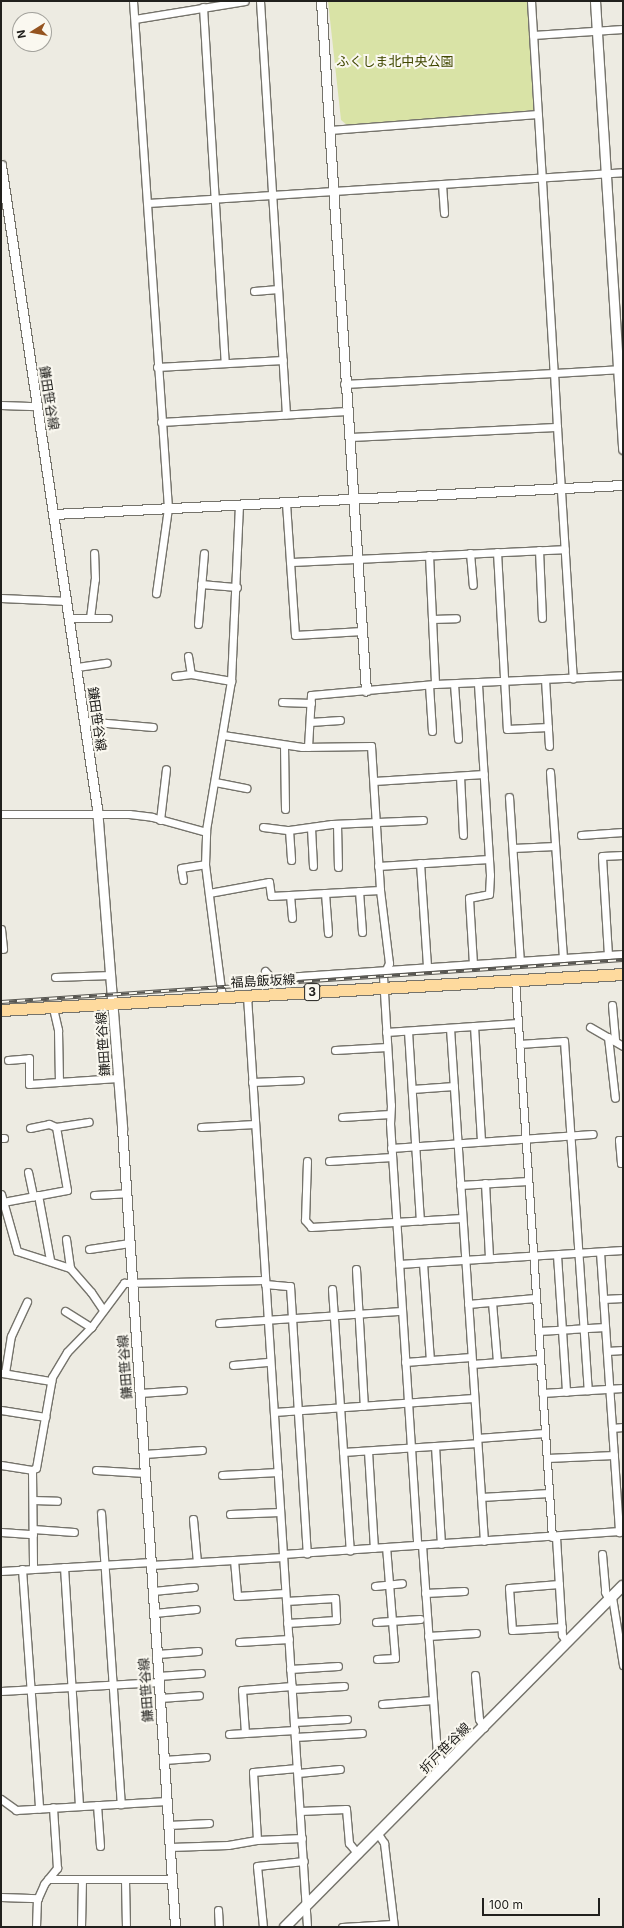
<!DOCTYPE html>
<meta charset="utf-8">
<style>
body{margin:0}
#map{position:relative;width:624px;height:1928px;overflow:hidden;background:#edebe2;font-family:Inter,"Noto Sans JP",sans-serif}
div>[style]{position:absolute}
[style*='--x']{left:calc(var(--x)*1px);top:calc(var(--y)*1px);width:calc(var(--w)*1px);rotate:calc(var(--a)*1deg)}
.green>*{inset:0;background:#d9e3a6}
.roads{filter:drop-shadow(1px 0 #75736b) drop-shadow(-1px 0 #75736b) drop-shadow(0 1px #75736b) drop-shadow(0 -1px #75736b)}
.minor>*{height:7px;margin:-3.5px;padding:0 3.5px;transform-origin:3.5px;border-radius:3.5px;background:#fff}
.tertiary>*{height:9px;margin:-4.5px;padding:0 4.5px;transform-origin:4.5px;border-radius:4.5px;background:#fff}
.secondary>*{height:10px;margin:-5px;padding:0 5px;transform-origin:5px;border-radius:5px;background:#fff}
.primary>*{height:11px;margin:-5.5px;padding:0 5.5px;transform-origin:5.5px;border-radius:5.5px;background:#feda9e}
.rail>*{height:4px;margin-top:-2px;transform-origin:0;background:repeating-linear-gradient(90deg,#faf8f0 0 8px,#565550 0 16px);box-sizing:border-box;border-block:1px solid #565550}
span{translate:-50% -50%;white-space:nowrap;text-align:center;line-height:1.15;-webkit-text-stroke:4px #faf8f0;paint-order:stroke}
.shield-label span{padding:1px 3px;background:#faf8f0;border:1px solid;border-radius:3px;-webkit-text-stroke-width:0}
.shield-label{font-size:12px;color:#21201d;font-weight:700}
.park-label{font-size:13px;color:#414800}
.street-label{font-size:13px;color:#21201d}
.frame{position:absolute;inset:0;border:2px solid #21201d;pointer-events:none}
.north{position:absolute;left:12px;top:12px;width:40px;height:40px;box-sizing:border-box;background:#faf8f0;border:1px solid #a3a29c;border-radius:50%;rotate:259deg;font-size:11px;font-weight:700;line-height:16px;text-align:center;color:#21201d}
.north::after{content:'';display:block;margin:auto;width:14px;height:18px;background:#955420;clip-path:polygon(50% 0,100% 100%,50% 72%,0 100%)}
.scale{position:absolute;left:482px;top:1898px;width:118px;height:18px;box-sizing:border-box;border:2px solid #21201d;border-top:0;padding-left:5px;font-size:12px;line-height:14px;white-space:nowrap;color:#21201d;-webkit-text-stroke:3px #faf8f0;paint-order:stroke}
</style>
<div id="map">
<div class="green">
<div style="clip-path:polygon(328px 1px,529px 1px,535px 110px,347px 125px,341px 120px)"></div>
</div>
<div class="roads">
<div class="minor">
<div style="--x:133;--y:1;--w:508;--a:86.05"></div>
<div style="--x:168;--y:508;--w:86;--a:98"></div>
<div style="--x:260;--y:1;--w:414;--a:86.4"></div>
<div style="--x:531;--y:1;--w:373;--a:86.5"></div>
<div style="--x:554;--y:373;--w:69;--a:-3.3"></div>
<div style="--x:203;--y:7;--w:356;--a:86.5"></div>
<div style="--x:135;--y:19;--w:111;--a:-9.3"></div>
<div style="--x:533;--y:35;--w:90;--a:-3.8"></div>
<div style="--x:330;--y:130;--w:208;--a:-4.4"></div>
<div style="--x:442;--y:184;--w:29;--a:86"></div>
<div style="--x:148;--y:203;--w:476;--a:-3.7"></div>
<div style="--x:254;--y:291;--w:24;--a:-5"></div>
<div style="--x:157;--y:367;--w:126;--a:-3.2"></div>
<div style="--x:344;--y:384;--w:210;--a:-3"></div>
<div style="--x:554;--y:373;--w:54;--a:86.8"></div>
<div style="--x:557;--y:427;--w:208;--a:177.2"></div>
<div style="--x:1;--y:405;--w:36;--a:2"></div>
<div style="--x:161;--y:422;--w:186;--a:-3.4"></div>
<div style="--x:557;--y:427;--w:252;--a:86.4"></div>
<div style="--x:286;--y:503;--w:132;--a:86.1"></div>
<div style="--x:295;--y:635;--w:67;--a:-3.4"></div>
<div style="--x:539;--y:550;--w:68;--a:87.5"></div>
<div style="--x:497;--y:552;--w:177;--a:86.8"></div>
<div style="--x:507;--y:729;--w:41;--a:-2.8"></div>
<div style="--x:470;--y:553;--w:32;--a:85"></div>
<div style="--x:429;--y:555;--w:129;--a:87.3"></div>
<div style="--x:290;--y:562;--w:275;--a:-2.7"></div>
<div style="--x:201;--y:584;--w:36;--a:5"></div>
<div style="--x:1;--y:598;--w:66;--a:2.6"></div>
<div style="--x:69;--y:618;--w:39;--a:0"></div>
<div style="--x:90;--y:618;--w:39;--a:-83"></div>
<div style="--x:95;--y:579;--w:26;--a:-92"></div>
<div style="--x:432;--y:619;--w:24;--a:-2"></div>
<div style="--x:198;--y:624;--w:71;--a:-85.2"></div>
<div style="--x:188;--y:656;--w:18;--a:81"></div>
<div style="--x:77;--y:667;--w:30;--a:-8"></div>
<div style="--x:175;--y:676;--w:16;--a:-7"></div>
<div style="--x:191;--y:674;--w:41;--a:9.9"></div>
<div style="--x:545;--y:679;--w:67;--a:86.6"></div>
<div style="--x:454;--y:684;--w:55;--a:85.8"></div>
<div style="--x:429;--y:685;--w:46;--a:86.3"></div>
<div style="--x:282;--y:702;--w:29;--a:2"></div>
<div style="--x:84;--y:721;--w:69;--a:5"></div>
<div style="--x:310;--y:722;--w:30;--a:-4"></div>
<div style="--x:223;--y:735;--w:80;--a:8.6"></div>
<div style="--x:302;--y:747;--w:69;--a:-0.8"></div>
<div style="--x:371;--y:746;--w:144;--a:86.4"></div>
<div style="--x:380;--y:890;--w:74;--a:83"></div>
<div style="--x:389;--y:963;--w:14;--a:115"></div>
<div style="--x:383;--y:976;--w:129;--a:86.5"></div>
<div style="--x:391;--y:1105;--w:18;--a:93"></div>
<div style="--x:390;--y:1123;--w:423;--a:86.3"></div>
<div style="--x:284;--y:745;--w:64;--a:89.1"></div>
<div style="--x:308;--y:747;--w:52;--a:-86.7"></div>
<div style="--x:311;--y:695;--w:124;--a:-5.1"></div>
<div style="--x:435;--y:684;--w:188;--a:-2.7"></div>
<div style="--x:550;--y:772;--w:186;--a:86"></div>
<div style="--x:460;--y:776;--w:59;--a:87.1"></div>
<div style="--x:374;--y:781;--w:110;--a:-3.6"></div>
<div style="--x:215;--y:782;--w:32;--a:11"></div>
<div style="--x:509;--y:797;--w:164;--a:86.2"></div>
<div style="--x:1;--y:814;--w:128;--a:0"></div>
<div style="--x:129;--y:814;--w:23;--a:7"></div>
<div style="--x:152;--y:817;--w:56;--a:15.5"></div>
<div style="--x:160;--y:820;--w:51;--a:-83.3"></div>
<div style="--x:337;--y:824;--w:43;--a:88.7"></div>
<div style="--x:263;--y:827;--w:26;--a:7"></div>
<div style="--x:289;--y:830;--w:43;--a:-7.9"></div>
<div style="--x:332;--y:824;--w:91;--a:-2.5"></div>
<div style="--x:311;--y:828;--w:38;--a:87"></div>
<div style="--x:289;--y:830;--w:30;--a:86"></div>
<div style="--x:581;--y:835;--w:42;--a:-4.1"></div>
<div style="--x:513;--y:848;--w:42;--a:-2.7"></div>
<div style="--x:420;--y:863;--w:104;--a:86.1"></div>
<div style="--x:378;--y:866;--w:111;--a:-3.6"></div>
<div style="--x:183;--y:880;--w:12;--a:-99"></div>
<div style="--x:181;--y:868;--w:24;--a:-9"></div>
<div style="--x:359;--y:891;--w:41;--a:85.8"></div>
<div style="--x:209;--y:893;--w:61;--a:-10.4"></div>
<div style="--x:269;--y:882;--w:14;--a:82"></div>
<div style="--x:271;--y:896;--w:109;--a:-3.2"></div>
<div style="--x:325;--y:893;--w:40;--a:85.7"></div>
<div style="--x:290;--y:895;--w:23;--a:85"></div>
<div style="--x:1;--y:929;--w:20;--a:84"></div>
<div style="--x:608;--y:955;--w:99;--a:-93.5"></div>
<div style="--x:602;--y:856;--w:21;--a:-3"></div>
<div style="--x:473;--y:964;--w:66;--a:-93.5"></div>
<div style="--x:469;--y:898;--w:20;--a:-11"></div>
<div style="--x:489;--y:894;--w:19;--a:-87"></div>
<div style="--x:490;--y:875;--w:192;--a:-93.6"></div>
<div style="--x:265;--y:971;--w:9;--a:49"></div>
<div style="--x:271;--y:978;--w:353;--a:-3.9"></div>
<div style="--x:55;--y:977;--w:56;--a:-2"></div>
<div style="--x:515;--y:979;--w:559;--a:86.21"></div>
<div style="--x:247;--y:996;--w:933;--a:86.31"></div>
<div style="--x:222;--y:997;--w:133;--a:-97.3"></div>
<div style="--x:205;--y:865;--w:35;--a:-88"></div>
<div style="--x:206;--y:830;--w:151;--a:-80.5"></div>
<div style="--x:231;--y:681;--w:176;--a:-87.4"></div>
<div style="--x:612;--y:1005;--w:36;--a:85"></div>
<div style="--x:53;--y:1008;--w:23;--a:77"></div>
<div style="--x:58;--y:1030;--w:52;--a:88.9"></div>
<div style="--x:474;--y:1026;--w:115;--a:86.5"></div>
<div style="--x:590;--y:1027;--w:38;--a:30"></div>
<div style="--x:450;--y:1028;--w:514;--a:86.21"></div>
<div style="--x:408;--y:1031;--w:190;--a:86.4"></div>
<div style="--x:386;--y:1032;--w:132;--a:-3.9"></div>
<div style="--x:608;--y:1037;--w:61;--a:83.5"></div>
<div style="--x:519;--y:1044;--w:45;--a:-3.8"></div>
<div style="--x:564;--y:1041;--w:350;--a:86.1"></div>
<div style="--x:335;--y:1050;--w:52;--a:-3.3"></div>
<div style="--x:8;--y:1060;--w:21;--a:-5"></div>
<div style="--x:29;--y:1058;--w:26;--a:90"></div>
<div style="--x:29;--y:1084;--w:89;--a:-3.9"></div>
<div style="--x:252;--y:1082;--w:48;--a:-2.4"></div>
<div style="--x:412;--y:1089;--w:42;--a:-4.1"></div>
<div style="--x:342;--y:1117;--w:48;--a:-3.6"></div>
<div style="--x:201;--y:1127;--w:54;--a:-3.2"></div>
<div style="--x:30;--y:1128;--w:19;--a:-12"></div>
<div style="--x:49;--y:1124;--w:8;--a:23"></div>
<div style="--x:1;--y:1138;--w:3;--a:0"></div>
<div style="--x:623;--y:1140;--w:4;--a:180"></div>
<div style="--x:619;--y:1140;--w:23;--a:85"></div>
<div style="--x:621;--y:1163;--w:2;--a:0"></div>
<div style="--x:391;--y:1148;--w:202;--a:-4"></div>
<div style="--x:307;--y:1161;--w:59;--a:91.9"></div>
<div style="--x:305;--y:1220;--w:9;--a:49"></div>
<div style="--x:311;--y:1227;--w:151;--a:-3.4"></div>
<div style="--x:329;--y:1161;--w:63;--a:-3.6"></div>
<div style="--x:28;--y:1172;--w:25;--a:78"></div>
<div style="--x:485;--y:1183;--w:75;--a:86.9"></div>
<div style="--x:460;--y:1185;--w:68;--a:-3.4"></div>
<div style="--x:1;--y:1194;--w:59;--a:74.3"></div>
<div style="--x:17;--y:1251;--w:56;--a:17.8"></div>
<div style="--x:70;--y:1268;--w:32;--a:49"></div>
<div style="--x:91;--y:1292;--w:22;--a:56"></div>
<div style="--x:38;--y:1195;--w:66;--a:79.5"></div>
<div style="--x:94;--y:1195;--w:33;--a:-3"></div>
<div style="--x:3;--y:1202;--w:65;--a:-10.6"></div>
<div style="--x:67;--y:1190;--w:64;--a:-99.9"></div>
<div style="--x:56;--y:1127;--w:33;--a:-9"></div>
<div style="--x:66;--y:1239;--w:29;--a:82"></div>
<div style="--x:89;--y:1249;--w:41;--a:-8.3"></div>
<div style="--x:600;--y:1252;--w:281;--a:86.1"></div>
<div style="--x:557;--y:1255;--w:137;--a:86.2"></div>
<div style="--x:423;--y:1263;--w:97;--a:85.9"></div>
<div style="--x:399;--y:1264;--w:224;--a:-3.6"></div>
<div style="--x:356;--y:1269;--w:137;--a:86.7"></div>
<div style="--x:265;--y:1284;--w:25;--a:5"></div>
<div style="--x:290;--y:1286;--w:268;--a:86.4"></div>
<div style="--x:332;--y:1289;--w:262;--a:86.1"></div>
<div style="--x:603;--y:1299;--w:20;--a:-3"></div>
<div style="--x:492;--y:1302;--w:60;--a:85.2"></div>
<div style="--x:468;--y:1304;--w:67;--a:-5.1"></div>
<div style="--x:65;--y:1311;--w:31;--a:32"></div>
<div style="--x:219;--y:1323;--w:183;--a:-3.8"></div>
<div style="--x:538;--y:1331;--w:67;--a:-3.4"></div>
<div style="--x:607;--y:1351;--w:16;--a:-4"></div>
<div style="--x:405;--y:1362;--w:66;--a:-4.3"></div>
<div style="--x:472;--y:1364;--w:68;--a:-4.2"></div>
<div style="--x:233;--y:1365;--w:37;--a:-5"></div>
<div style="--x:2;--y:1373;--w:50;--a:9.3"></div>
<div style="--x:5;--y:1373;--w:37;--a:-81"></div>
<div style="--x:11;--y:1336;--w:38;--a:-65"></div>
<div style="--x:140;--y:1393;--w:43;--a:-4"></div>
<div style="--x:542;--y:1393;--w:81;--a:-3.5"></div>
<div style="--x:1;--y:1410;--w:45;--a:9"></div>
<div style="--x:274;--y:1412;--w:200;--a:-4"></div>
<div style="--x:612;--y:1428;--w:11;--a:-5"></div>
<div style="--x:477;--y:1438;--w:68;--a:-4.2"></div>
<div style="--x:435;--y:1446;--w:98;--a:86.5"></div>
<div style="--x:368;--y:1451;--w:97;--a:86.5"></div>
<div style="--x:343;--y:1452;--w:134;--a:-3.8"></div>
<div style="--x:144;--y:1454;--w:58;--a:-3.9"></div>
<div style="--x:547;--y:1458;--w:67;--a:-2.6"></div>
<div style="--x:1;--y:1465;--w:31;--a:9"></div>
<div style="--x:32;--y:1470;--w:4;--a:-27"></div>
<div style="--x:36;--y:1468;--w:92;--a:-80"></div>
<div style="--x:52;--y:1377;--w:29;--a:-59"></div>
<div style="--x:67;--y:1352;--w:36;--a:-46"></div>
<div style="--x:92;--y:1326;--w:54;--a:-53.3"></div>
<div style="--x:124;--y:1283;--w:141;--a:-1.2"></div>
<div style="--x:32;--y:1470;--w:99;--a:89.4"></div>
<div style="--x:96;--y:1470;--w:49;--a:3.5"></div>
<div style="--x:222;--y:1475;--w:56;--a:-3.1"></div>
<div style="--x:481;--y:1497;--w:68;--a:-3.4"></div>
<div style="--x:33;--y:1500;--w:24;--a:2"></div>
<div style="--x:101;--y:1513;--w:292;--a:86.1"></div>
<div style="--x:230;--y:1514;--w:50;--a:-2.3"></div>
<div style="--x:193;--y:1519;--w:43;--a:84.7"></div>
<div style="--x:33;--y:1529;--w:41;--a:4.2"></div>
<div style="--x:1;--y:1532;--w:32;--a:4"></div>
<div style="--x:556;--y:1537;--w:98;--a:86.5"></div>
<div style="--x:562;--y:1635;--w:9;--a:58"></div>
<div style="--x:422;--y:1545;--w:208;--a:85.9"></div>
<div style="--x:437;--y:1752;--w:17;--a:66"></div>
<div style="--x:283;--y:1554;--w:341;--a:-3.9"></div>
<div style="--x:602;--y:1554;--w:38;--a:85"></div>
<div style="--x:605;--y:1592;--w:9;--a:63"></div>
<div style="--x:234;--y:1560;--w:36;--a:85"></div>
<div style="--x:237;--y:1596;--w:48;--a:-3.6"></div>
<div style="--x:151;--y:1565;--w:132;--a:-3.5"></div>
<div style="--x:64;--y:1567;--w:239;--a:86.4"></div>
<div style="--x:22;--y:1569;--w:240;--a:85.9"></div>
<div style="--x:1;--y:1571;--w:150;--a:-3.4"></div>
<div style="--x:559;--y:1584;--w:50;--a:175.4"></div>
<div style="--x:509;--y:1588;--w:42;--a:85.9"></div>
<div style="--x:512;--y:1630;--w:50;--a:-3.4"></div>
<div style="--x:375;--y:1586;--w:27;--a:-6"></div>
<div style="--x:153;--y:1591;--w:41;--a:-5.6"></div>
<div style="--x:425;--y:1593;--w:39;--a:-3"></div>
<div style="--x:612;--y:1597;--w:69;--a:80.8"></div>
<div style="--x:286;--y:1601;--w:49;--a:-3.5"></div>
<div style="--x:335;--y:1598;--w:22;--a:87"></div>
<div style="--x:336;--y:1620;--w:49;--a:176.5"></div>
<div style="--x:154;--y:1613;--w:42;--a:-5.4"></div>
<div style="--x:376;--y:1622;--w:44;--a:-3.9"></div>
<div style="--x:428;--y:1636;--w:48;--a:-3.6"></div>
<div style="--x:239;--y:1642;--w:50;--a:-3.4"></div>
<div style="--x:157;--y:1654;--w:41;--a:-4.2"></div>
<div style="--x:377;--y:1659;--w:18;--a:-3"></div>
<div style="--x:395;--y:1658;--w:111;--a:-94.6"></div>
<div style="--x:290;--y:1669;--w:48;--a:-3.6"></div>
<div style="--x:475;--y:1675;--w:44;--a:84.8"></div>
<div style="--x:479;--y:1719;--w:10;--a:61"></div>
<div style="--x:158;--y:1676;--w:43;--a:-4"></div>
<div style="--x:292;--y:1689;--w:52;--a:-3.3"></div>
<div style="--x:1;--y:1691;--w:158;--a:-3.3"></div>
<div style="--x:160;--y:1698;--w:39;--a:-4"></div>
<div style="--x:382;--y:1704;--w:51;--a:-4.5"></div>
<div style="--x:294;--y:1722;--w:53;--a:-3.2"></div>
<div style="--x:245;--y:1733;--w:43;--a:-94"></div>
<div style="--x:242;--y:1690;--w:50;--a:-4.6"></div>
<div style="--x:229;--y:1734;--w:66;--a:-3.5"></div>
<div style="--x:295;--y:1737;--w:67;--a:-3.4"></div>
<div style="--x:164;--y:1760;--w:42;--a:-4.1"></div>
<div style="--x:297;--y:1768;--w:44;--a:174.8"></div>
<div style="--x:253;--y:1772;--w:68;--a:86.6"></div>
<div style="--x:257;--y:1840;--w:45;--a:-2.5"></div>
<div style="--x:298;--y:1773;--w:42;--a:-5.4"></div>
<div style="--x:1;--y:1799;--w:19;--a:36"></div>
<div style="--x:16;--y:1810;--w:151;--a:-3.4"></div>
<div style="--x:97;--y:1805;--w:41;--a:85.8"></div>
<div style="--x:300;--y:1811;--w:46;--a:-2.5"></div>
<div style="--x:346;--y:1809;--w:34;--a:85"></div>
<div style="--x:349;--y:1843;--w:14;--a:51"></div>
<div style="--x:168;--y:1825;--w:41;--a:-2.8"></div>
<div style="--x:378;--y:1834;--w:11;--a:56"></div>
<div style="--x:384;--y:1843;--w:85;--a:83.2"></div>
<div style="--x:170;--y:1847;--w:58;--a:-2"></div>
<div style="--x:228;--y:1845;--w:29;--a:-10"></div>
<div style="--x:48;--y:1879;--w:124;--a:0"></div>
<div style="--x:125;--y:1880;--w:47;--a:88.8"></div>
<div style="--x:1;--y:1897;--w:37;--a:2"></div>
<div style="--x:218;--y:1910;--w:17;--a:87"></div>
<div style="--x:36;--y:1927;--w:27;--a:-88"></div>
<div style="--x:37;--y:1900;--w:17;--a:-66"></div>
<div style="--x:44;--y:1884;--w:21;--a:-51"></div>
<div style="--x:57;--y:1868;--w:61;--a:-93.8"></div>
<div style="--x:81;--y:1927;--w:47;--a:-88.8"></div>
<div style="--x:263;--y:1927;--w:61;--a:-95.6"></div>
<div style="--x:257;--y:1866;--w:47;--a:-6.1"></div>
<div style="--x:342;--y:1927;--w:51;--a:-3.4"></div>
</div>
<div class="tertiary">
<div style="--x:321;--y:1;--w:691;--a:86.27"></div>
<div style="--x:595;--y:1;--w:449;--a:86.4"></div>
<div style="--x:1;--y:165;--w:650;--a:81.51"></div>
<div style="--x:97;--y:808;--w:321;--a:85.5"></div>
<div style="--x:122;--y:1128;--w:801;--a:86.2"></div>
<div style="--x:54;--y:514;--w:570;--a:-2.92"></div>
</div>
<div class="secondary">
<div style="--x:285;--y:1927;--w:480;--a:-45.3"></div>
</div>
<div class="primary">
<div style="--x:1;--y:1010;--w:623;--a:-3.31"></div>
</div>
</div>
<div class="rail">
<div style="--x:1;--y:1002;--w:623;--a:-3.86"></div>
</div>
<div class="shield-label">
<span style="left:312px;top:992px">3</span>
</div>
<div class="park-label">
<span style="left:395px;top:61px">ふくしま北中央公園</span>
</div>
<div class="street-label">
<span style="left:49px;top:398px;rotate:81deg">鎌田笹谷線</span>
<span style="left:97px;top:719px;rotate:82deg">鎌田笹谷線</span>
<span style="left:263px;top:981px;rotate:-3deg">福島飯坂線</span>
<span style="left:103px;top:1044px;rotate:-94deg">鎌田笹谷線</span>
<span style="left:125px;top:1367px;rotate:-94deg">鎌田笹谷線</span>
<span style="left:146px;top:1690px;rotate:-94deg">鎌田笹谷線</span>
<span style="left:445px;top:1748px;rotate:-45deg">折戸笹谷線</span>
</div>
<div class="frame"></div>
<div class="north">N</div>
<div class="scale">100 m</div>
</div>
